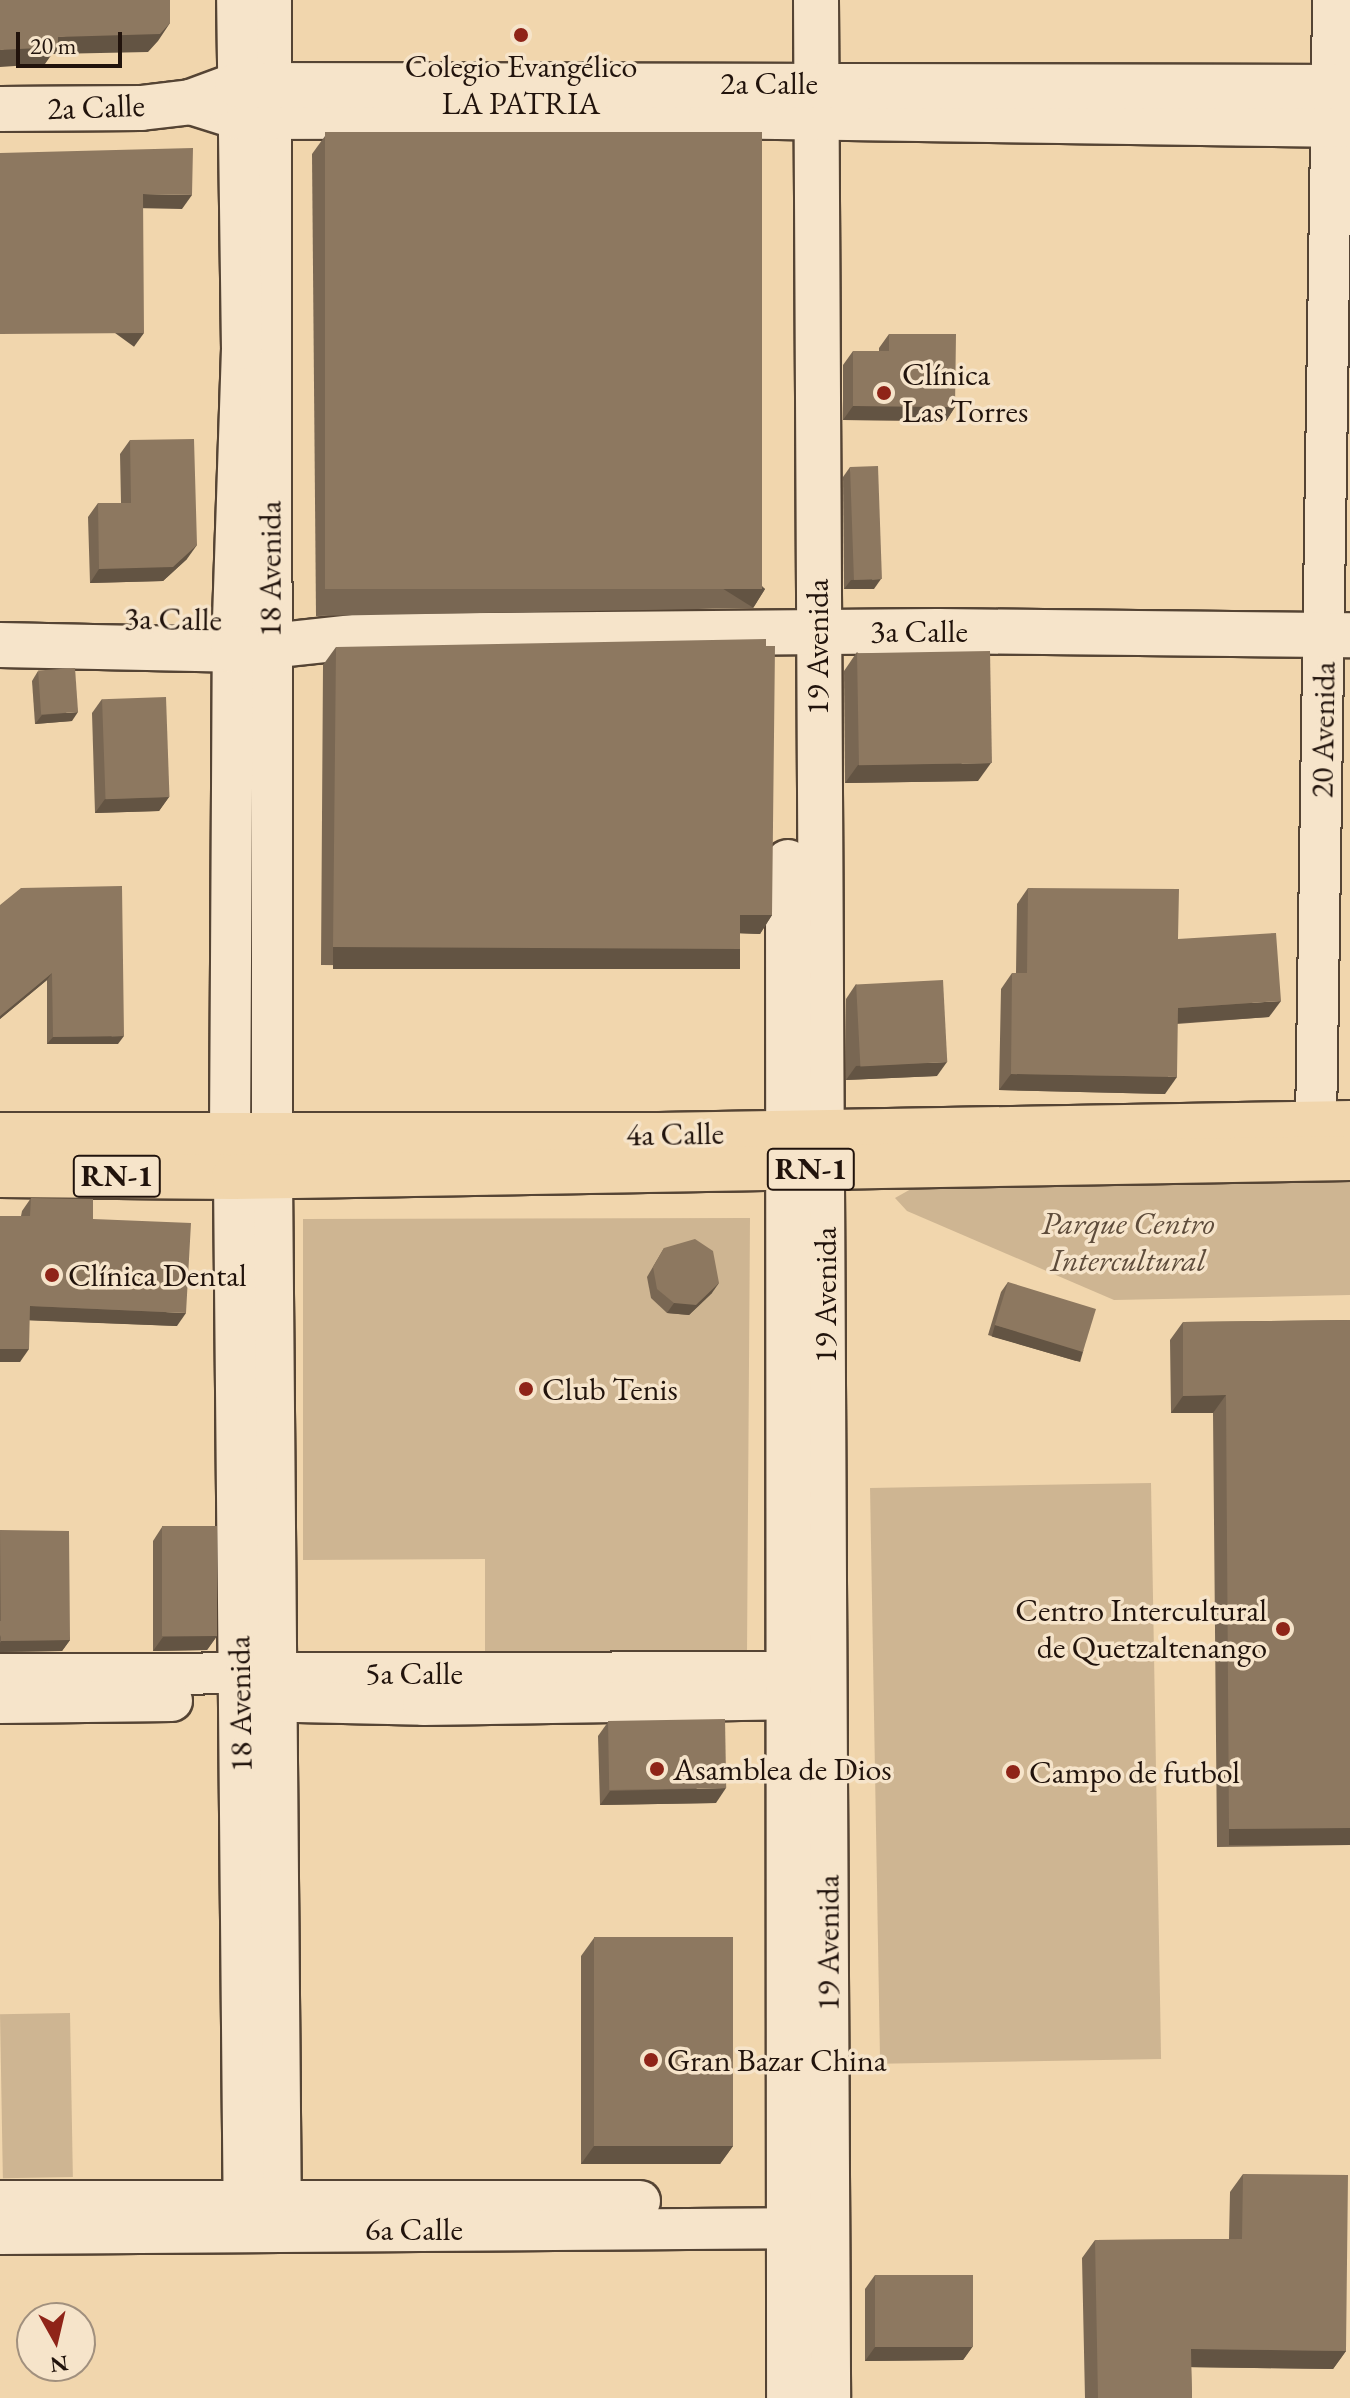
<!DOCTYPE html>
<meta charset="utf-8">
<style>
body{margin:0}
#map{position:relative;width:1350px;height:2398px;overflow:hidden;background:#f1d6ad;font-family:"EB Garamond",serif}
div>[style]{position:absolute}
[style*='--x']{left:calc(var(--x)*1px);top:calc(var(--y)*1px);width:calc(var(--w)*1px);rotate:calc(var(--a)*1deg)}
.green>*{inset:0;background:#ceb592;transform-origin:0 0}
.roads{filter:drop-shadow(2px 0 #554434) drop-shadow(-2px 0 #554434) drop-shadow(0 2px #554434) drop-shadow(0 -2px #554434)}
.street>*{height:40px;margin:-20px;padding:0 20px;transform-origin:20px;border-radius:20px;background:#f6e4ca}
.secondary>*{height:44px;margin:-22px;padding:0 22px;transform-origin:22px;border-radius:22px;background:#f6e4ca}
.primary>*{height:44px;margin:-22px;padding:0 22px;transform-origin:22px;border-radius:22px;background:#f1d6ad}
.wall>*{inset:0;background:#796753}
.shaded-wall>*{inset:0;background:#635443;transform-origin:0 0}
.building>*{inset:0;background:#8d7860;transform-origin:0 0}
.dots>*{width:22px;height:22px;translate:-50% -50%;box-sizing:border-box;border:4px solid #f6e4ca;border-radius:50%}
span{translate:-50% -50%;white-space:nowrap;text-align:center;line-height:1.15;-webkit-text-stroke:7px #f6e4ca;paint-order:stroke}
.shield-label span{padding:2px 6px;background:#f6e4ca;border:2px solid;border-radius:6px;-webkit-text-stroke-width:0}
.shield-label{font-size:30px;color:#21130c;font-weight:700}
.poi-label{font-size:32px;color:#21130c}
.left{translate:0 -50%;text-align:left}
.right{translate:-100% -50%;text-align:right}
.street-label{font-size:32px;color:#21130c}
.park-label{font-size:32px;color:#5e4c3b;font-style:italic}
.north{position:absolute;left:16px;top:2302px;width:80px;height:80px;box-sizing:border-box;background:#f6e4ca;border:2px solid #a1907e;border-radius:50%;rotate:172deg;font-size:22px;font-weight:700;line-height:32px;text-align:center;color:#21130c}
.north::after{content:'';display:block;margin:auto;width:28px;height:36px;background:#8f2418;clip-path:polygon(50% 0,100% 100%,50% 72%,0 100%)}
.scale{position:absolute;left:16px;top:32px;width:106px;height:36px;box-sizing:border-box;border:4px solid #21130c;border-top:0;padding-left:10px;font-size:24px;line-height:28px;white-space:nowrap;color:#21130c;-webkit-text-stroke:6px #f6e4ca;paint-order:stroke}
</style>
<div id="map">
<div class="green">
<div style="clip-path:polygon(1350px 1182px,1350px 1295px,1114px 1300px,907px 1211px,895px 1198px,911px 1189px)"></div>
<div style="clip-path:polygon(750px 1218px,747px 1654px,485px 1658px,485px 1559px,303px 1560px,303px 1219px)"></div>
<div style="left:1151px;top:1483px;width:576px;height:281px;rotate:89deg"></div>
<div style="left:70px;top:2013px;width:164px;height:70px;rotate:89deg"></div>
</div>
<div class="roads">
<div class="street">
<div style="--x:271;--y:0;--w:1138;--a:89.95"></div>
<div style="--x:1316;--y:1125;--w:1125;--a:-89.13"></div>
<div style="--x:230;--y:1136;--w:516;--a:-89.67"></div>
<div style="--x:233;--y:620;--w:271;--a:-88.1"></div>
<div style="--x:242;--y:349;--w:349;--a:-90.8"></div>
<div style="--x:272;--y:1176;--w:1054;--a:89.51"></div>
<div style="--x:234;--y:1177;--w:1054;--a:89.46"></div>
<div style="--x:0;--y:1674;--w:820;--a:-0.14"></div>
<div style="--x:252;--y:1701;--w:171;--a:1.3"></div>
<div style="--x:423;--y:1705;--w:397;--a:-0.9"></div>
<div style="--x:0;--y:1703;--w:172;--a:-0.7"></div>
<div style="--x:0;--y:2201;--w:640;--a:0"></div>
<div style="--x:0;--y:2234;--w:820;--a:-0.42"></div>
</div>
<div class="secondary">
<div style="--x:816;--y:0;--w:2398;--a:89.71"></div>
<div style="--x:191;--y:102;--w:50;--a:17.4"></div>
<div style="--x:239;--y:117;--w:472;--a:-0.1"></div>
<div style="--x:711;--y:116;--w:639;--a:0.81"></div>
<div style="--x:0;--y:109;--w:141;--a:-0.4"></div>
<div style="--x:141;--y:108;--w:50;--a:-6.8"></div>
<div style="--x:191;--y:102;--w:49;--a:-20.3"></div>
<div style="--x:237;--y:85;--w:1113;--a:0.1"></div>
<div style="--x:0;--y:645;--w:233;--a:1.2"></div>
<div style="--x:233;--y:650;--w:129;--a:-6.2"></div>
<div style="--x:361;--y:636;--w:577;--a:-0.5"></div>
<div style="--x:938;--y:631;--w:412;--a:0.6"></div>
<div style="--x:788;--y:862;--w:1536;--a:89.96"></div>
</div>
<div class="primary">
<div style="--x:0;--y:1135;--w:659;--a:0"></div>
<div style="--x:659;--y:1135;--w:691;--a:-0.99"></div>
<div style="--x:0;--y:1175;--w:234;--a:0.5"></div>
<div style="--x:234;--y:1177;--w:1116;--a:-0.98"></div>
</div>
</div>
<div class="wall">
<div style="clip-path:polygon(325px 136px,765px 589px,753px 608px,316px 616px,312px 154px)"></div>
<div style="clip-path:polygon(889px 334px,955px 407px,946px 421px,843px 420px,843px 365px,853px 351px,879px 351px,879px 348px)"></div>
<div style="clip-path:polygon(130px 440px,187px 559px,163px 581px,90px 583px,88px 517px,98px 503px,121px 503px,120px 454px)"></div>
<div style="clip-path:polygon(850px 467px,874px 589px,844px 589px,843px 477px)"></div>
<div style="clip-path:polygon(336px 647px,772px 915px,760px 934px,740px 933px,740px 949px,727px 968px,321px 965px,323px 665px)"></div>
<div style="clip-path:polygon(857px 652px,978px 781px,845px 783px,844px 671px)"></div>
<div style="clip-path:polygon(38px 671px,72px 721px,35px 724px,32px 681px)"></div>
<div style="clip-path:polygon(102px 699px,169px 797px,159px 811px,95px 813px,92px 713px)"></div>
<div style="clip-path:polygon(1028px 888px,1178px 939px,1269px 1017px,1177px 1024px,1165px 1094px,999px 1090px,1001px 989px,1012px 973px,1016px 973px,1017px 904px)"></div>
<div style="clip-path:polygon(0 905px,118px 1044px,47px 1044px,47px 980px,0 1019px)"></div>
<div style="clip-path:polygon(856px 984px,937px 1076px,846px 1080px,846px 999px)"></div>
<div style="clip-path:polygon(31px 1198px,93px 1219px,177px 1326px,29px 1320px,20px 1362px,0 1362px,0 1216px,21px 1216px,22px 1211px)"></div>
<div style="clip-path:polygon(664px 1248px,712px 1293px,689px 1315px,667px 1313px,651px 1298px,647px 1277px)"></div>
<div style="clip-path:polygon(1008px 1282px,1083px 1351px,1076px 1361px,988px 1335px,1001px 1292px)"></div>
<div style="clip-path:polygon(1350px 1320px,1350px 1845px,1217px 1847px,1213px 1413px,1171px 1413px,1170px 1340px,1183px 1322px)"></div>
<div style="clip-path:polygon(162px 1527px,217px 1636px,207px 1650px,153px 1651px,153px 1541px)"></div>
<div style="clip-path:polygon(0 1531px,70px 1640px,62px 1651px,0 1652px)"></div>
<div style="clip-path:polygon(608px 1722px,716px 1803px,600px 1805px,598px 1736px)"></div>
<div style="clip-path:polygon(594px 1938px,733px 2146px,720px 2164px,581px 2164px,581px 1956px)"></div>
<div style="clip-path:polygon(1243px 2174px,1346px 2351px,1333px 2369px,1191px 2367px,1192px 2398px,1085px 2398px,1082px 2258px,1095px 2240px,1229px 2239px,1230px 2192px)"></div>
<div style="clip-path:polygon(875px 2275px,973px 2346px,963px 2360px,865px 2361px,865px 2289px)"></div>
</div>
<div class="shaded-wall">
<div style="clip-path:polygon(170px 23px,158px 41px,148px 52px,52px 54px,45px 64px,0 67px,0 50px,58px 37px)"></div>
<div style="clip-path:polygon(143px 194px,192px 195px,182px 209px,134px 208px)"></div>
<div style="left:144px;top:333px;width:17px;height:144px;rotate:126deg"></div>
<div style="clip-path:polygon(853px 406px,955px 407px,946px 421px,843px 420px)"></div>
<div style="clip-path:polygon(197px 545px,187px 559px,163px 581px,90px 583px,99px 569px)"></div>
<div style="clip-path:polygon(881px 579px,874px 589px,844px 589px,851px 580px)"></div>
<div style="left:765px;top:589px;width:22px;height:437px;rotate:122deg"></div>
<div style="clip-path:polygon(78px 712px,72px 721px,35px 724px,42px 715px)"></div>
<div style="clip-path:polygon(991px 763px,978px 781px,845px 783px,858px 765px)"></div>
<div style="clip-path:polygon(169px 797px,159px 811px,95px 813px,105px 799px)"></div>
<div style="clip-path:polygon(740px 915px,772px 915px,760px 934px,728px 933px)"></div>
<div style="left:333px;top:947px;width:407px;height:22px"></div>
<div style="clip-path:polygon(52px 973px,47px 980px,0 1019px,0 1016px)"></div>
<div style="clip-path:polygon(1281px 1001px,1269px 1017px,1166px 1024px,1178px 1008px)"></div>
<div style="clip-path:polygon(124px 1036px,118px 1044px,47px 1044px,53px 1037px)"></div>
<div style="clip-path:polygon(947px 1062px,937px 1076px,846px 1080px,856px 1066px)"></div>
<div style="clip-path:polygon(1011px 1074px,1177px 1077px,1165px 1094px,999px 1090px)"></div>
<div style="clip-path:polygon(719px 1283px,712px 1293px,689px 1315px,667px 1313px,674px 1303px)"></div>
<div style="clip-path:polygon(30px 1306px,186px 1313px,177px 1326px,20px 1320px)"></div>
<div style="left:995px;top:1325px;width:92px;height:12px;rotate:16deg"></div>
<div style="clip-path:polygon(0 1349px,29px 1349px,20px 1362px,0 1362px)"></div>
<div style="clip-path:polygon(1226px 1395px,1213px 1413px,1171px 1413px,1183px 1396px)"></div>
<div style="clip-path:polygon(217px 1636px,207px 1650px,153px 1651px,163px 1637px)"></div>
<div style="clip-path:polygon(70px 1640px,62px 1651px,0 1652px,0 1643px,1px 1641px)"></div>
<div style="clip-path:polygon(726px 1788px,716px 1803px,600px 1805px,610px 1791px)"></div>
<div style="left:1350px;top:1828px;width:17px;height:121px;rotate:90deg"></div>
<div style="clip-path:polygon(594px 2146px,733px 2146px,720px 2164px,581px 2164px)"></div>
<div style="clip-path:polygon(973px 2346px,963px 2360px,865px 2361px,875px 2347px)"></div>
<div style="clip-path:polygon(1191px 2349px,1346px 2351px,1333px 2369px,1179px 2367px)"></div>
</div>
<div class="building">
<div style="clip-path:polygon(0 0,170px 0,170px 23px,160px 34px,58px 37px,58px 47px,0 50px)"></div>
<div style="left:762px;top:132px;width:457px;height:437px;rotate:90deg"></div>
<div style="clip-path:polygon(193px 148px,192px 195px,143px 194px,144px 333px,0 334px,0 153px)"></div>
<div style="clip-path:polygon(889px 334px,956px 334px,955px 407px,853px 406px,853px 351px,889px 351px)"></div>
<div style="clip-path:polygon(194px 439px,197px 545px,173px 567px,99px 569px,98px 503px,131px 503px,130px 440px)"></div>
<div style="left:878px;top:466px;width:113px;height:28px;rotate:88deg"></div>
<div style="clip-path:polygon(766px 639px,766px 646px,775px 646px,772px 915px,740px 915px,740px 949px,333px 947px,336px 647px)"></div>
<div style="left:990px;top:651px;width:112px;height:133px;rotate:89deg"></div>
<div style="left:75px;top:668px;width:44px;height:37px;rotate:86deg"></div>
<div style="left:166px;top:697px;width:100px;height:64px;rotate:88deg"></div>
<div style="clip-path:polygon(122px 886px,124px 1036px,53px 1037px,52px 973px,0 1016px,0 905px,21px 888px)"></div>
<div style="clip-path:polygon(1028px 888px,1179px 889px,1178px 939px,1276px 933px,1281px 1001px,1178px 1008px,1177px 1077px,1011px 1074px,1012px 973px,1027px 973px)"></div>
<div style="left:943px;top:980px;width:82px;height:87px;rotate:87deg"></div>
<div style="clip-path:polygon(31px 1198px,93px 1199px,93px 1219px,191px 1223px,186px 1313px,30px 1306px,29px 1349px,0 1349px,0 1216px,30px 1216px)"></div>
<div style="clip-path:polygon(695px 1239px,713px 1251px,719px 1283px,696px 1305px,674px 1303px,657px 1289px,653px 1267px,664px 1248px)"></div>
<div style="left:1008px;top:1282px;width:92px;height:45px;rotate:17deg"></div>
<div style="clip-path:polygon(1350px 1320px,1350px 1828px,1229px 1829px,1226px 1395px,1183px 1396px,1183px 1322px)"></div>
<div style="left:217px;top:1526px;width:110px;height:55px;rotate:90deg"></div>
<div style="clip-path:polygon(0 1530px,69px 1531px,70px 1640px,1px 1641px,1px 1635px,0 1637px,0 1621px,1px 1621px)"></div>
<div style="left:725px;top:1719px;width:69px;height:117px;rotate:89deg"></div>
<div style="left:733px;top:1937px;width:209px;height:139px;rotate:90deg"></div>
<div style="clip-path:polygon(1243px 2174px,1348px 2175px,1346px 2351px,1191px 2349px,1192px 2398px,1098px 2398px,1095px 2240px,1242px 2239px)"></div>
<div style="left:875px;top:2275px;width:98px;height:72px"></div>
</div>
<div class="dots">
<div style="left:521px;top:35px;background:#8f2418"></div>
<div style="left:884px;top:393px;background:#8f2418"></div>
<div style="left:52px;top:1275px;background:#8f2418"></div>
<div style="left:526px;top:1389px;background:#8f2418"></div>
<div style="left:1283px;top:1629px;background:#8f2418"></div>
<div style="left:657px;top:1769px;background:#8f2418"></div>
<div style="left:1013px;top:1772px;background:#8f2418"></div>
<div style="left:651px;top:2060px;background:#8f2418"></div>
</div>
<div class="shield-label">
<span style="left:811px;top:1169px">RN-1</span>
<span style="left:117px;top:1176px">RN-1</span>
</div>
<div class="poi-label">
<span style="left:521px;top:85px">Colegio Evangélico<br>LA PATRIA</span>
<span class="left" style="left:902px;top:393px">Clínica<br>Las Torres</span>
<span class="left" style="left:68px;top:1275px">Clínica Dental</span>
<span class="left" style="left:542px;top:1389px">Club Tenis</span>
<span class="right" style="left:1267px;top:1629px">Centro Intercultural<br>de Quetzaltenango</span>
<span class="left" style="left:673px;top:1769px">Asamblea de Dios</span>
<span class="left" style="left:1029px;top:1772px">Campo de futbol</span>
<span class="left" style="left:667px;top:2060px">Gran Bazar China</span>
</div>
<div class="street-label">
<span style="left:769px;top:83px">2a Calle</span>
<span style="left:96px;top:107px;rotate:-2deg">2a Calle</span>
<span style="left:270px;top:569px;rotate:-90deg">18 Avenida</span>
<span style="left:173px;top:619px;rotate:1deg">3a Calle</span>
<span style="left:919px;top:631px">3a Calle</span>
<span style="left:817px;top:647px;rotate:-90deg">19 Avenida</span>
<span style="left:1323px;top:730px;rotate:-89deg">20 Avenida</span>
<span style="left:675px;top:1134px;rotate:-1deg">4a Calle</span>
<span style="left:825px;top:1295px;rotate:-90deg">19 Avenida</span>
<span style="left:414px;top:1673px">5a Calle</span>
<span style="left:240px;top:1704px;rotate:-91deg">18 Avenida</span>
<span style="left:828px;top:1943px;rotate:-90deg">19 Avenida</span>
<span style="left:414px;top:2229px">6a Calle</span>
</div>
<div class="park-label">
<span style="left:1128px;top:1242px">Parque Centro<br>Intercultural</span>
</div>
<div class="north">N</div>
<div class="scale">20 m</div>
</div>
